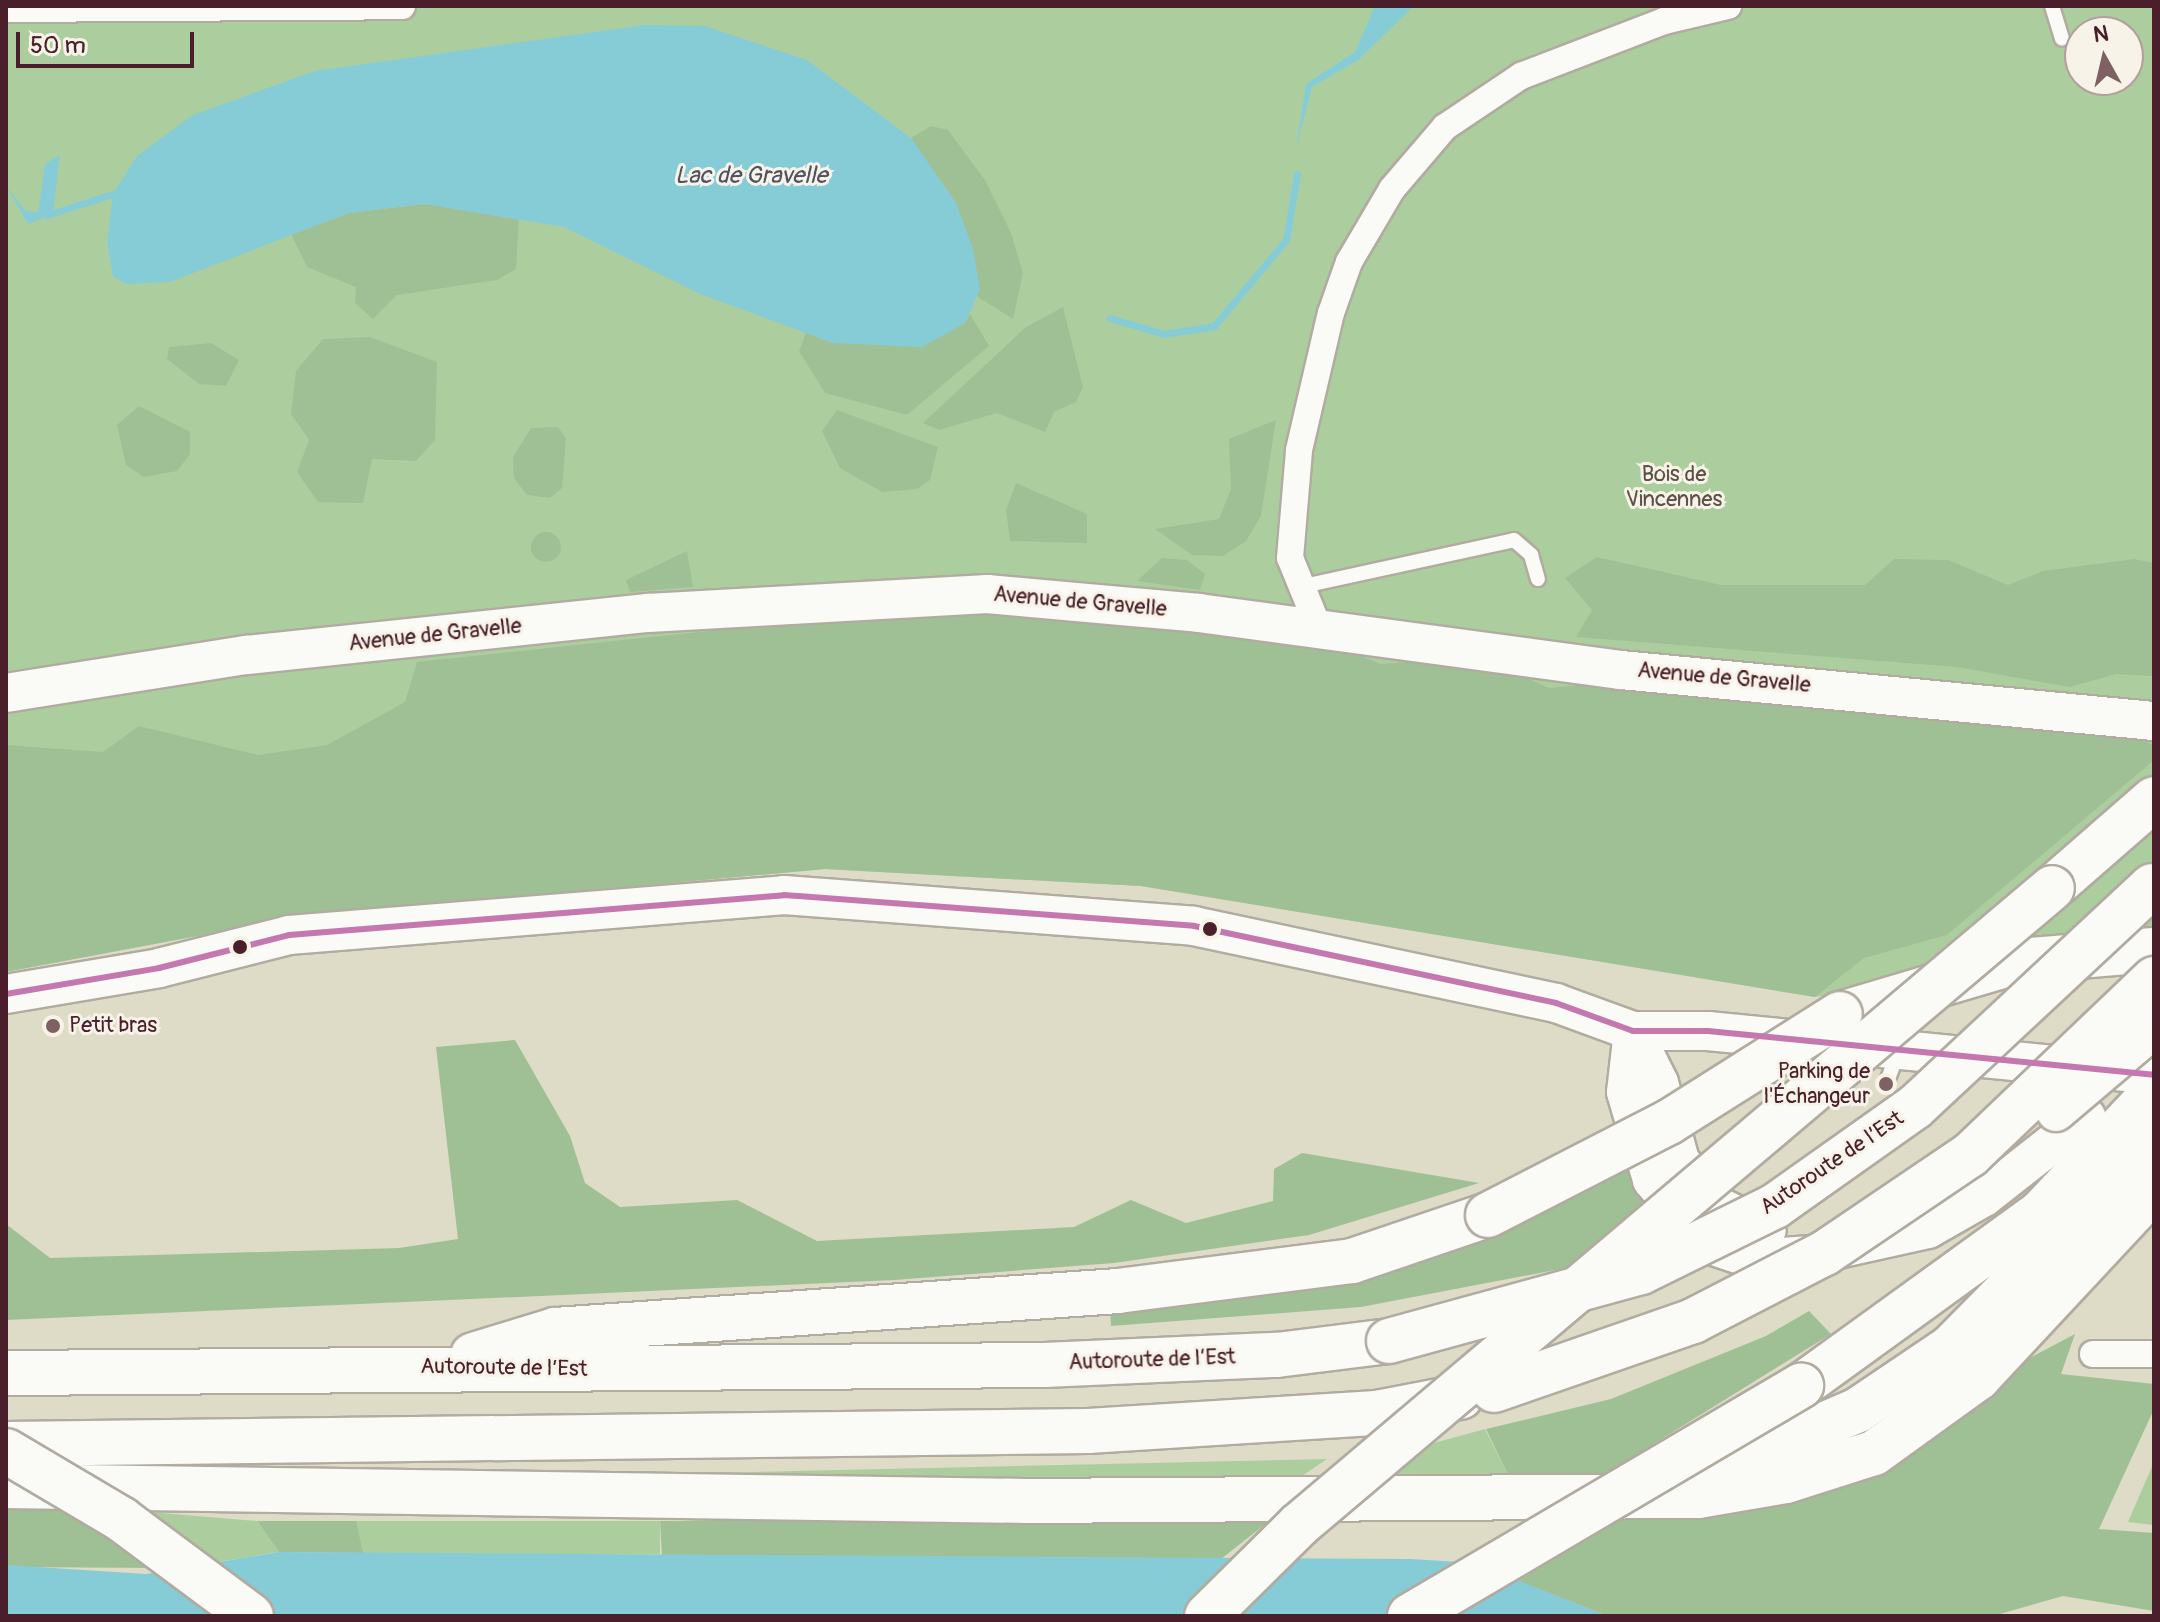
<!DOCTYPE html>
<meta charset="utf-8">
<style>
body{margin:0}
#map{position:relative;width:2160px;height:1622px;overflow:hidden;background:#dedbc7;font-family:Pangolin,sans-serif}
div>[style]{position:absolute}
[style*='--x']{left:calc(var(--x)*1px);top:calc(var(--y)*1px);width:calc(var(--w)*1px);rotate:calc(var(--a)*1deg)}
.green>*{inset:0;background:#acce9e;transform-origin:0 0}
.forest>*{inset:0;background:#9fc095}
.round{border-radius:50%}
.water>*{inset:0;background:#86ccd7}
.stream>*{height:7px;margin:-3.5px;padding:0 3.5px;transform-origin:3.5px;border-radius:3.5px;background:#86ccd7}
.roads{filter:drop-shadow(2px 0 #b1aba0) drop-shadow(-2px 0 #b1aba0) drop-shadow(0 2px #b1aba0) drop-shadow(0 -2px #b1aba0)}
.lane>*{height:14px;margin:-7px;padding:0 7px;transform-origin:7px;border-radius:7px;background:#fafaf7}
.street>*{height:26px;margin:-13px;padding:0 13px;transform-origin:13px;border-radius:13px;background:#fafaf7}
.secondary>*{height:38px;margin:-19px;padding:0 19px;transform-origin:19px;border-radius:19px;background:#fafaf7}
.highway>*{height:44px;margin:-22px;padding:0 22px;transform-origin:22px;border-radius:22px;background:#fafaf7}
.bridges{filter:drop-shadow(2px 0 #b1aba0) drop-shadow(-2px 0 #b1aba0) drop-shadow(0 2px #b1aba0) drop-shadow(0 -2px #b1aba0)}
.secondary-bridge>*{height:38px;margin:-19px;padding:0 19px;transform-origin:19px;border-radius:19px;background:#fafaf7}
.highway-bridge>*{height:44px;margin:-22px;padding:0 22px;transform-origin:22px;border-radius:22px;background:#fafaf7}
.bus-1>*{height:6px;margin:-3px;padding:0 3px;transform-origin:3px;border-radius:3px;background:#c478af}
.dots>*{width:22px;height:22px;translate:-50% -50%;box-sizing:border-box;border:4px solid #f7f3e8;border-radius:50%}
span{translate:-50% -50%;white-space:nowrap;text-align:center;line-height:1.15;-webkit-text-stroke:6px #f7f3e8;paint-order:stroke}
.park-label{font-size:22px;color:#5b5144}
.street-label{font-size:22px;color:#4a1f2b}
.poi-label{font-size:22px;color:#4a1f2b}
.left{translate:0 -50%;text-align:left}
.right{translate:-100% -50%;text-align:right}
.water-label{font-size:24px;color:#515161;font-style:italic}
.frame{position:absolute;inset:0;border:8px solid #4a1f2b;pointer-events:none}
.north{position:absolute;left:2064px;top:16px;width:80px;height:80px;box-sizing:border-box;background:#f7f3e8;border:2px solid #b29e9c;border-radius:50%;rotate:352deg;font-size:22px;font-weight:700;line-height:32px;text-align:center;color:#4a1f2b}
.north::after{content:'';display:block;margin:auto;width:28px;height:36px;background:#7e6162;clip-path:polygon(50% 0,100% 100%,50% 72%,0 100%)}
.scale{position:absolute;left:16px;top:32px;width:178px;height:36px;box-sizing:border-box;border:4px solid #4a1f2b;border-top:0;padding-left:10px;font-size:24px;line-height:28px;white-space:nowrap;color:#4a1f2b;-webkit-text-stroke:6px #f7f3e8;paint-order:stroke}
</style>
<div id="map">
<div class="green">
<div style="clip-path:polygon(evenodd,6px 6px,2154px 6px,2154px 957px,1815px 997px,1141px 886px,825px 869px,298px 917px,6px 971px,6px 6px,2080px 32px,2128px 32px,2128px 80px,2080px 80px,2080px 32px)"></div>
<div style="clip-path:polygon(1485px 1429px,1509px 1477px,1373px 1483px,1412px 1449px)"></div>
<div style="clip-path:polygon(1327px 1459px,1293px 1482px,484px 1478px)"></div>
<div style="clip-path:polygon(2154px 1462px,2154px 1525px,2128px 1522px)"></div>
<div style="clip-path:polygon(149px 1512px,257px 1521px,279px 1552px,217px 1562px)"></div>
<div style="left:356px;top:1521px;width:304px;height:33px"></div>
</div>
<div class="forest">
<div style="clip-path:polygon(931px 126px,948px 130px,985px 180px,1011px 233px,1023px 273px,1013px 319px,978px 297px,911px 138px)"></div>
<div style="clip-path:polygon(424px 204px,519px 217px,516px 269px,497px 280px,397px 295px,373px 319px,355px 303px,356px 287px,307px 267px,291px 234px,349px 213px)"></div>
<div style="clip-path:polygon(1063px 307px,1083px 387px,1076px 402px,1054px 412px,1045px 432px,997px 413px,939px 430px,923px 423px,1026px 327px)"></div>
<div style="clip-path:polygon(970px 314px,989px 346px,907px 415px,825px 393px,799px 351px,806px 333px,833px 343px,965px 323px)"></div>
<div style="clip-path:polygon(370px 337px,437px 362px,435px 440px,416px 461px,372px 459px,363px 503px,318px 502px,297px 472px,309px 440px,291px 414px,296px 371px,323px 339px)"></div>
<div style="clip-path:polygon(211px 343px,239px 360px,226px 386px,199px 384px,167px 359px,169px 347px)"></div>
<div style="clip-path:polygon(139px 406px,190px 432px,190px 454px,177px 471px,144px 477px,126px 465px,117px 425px)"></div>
<div style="clip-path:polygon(837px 410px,938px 447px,930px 480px,917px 489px,882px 492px,840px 468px,822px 431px)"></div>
<div style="clip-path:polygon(1276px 420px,1261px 516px,1246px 541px,1223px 556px,1192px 555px,1155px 529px,1219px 519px,1231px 489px,1229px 439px)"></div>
<div style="clip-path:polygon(558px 427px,566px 438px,562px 488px,550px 498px,527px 495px,514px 478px,513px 457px,531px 428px)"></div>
<div style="clip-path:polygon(1016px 483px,1087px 514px,1087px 543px,1010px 541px,1006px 510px)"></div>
<div class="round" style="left:531px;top:532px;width:30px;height:30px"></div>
<div style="clip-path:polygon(687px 551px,693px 587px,630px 592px,626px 580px)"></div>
<div style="clip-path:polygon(1597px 557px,1721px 585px,1865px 585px,1894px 559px,1948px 560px,2008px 585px,2043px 571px,2134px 559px,2154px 563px,2154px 676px,2116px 674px,2070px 687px,1957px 667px,1576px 637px,1592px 610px,1565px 578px)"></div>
<div style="clip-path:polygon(1162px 558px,1187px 560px,1205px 574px,1200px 590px,1137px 581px)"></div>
<div style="clip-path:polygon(960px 604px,1121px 626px,1145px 614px,1258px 614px,1381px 664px,1479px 657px,1549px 688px,1618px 681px,2098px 726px,2154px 745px,2154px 760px,1947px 935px,1864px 958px,1815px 997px,1141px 886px,825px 869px,298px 917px,6px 972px,6px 745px,103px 752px,139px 726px,258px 755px,327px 745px,405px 702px,417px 662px)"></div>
<div style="clip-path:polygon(515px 1040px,570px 1136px,585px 1183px,620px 1207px,737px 1200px,817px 1241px,1074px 1227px,1131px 1200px,1186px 1223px,1273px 1201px,1274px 1169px,1302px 1153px,1479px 1183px,1309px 1235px,1114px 1263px,894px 1280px,6px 1320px,6px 1224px,50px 1258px,399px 1248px,458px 1239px,436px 1047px)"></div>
<div style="clip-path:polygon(1630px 1157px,1649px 1198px,1566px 1268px,1361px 1307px,1111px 1326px,1110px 1305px,1304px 1276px)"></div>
<div style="clip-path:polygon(1809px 1311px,1831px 1334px,1602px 1476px,1509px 1477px,1486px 1429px,1611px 1399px,1766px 1336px)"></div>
<div style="clip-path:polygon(2075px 1334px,2061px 1374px,2154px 1384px,2154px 1409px,2099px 1529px,2154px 1533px,2154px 1611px,2063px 1596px,1993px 1616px,1607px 1616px,1518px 1581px,1643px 1506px,1741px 1510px)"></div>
<div style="clip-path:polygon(6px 1496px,49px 1496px,162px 1568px,6px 1567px)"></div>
<div style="clip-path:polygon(1273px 1518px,1221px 1559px,662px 1556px,660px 1521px)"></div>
<div style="clip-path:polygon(257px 1521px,356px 1521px,363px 1553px,279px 1552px)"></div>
</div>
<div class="water">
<div style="clip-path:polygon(1375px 6px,1414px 6px,1358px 60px,1312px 87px,1296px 149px,1306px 84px,1355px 52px)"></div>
<div style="clip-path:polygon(645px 25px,705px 26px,807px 60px,911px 138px,956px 203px,973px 249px,980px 289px,965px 323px,922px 347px,833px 343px,700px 294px,564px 227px,424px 204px,349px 213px,170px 282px,126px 284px,113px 276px,107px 243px,113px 194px,137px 156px,193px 115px,315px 71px)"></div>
<div style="clip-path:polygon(60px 155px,53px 214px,28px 224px,6px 186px,25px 210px,38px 213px,45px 164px)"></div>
<div style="clip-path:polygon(279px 1552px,1411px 1559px,1475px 1563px,1607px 1616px,6px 1616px,6px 1565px,146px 1574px)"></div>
</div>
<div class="stream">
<div style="--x:47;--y:215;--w:69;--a:-17.7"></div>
<div style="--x:1110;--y:318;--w:56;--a:16.5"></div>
<div style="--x:1164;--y:334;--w:51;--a:-9.1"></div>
<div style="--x:1214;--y:326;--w:112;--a:-50.1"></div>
<div style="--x:1286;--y:240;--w:67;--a:-80.5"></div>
</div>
<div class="roads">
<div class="lane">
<div style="--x:2052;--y:6;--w:34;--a:73"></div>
<div style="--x:1299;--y:587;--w:220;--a:-12.3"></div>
<div style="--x:1514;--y:540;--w:23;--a:41"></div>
<div style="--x:1531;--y:555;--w:25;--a:74"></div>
<div style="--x:1886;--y:1084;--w:33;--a:-69"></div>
</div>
<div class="street">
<div style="--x:6;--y:9;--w:396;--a:-0.4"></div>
<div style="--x:1320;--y:631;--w:79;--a:-112.3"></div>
<div style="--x:1290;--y:558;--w:108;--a:-85.2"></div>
<div style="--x:1299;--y:450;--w:141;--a:-76.9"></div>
<div style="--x:1331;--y:313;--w:54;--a:-70.6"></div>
<div style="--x:1349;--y:262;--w:85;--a:-59.5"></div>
<div style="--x:1392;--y:189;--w:82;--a:-49.5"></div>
<div style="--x:1445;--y:127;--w:92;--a:-33.9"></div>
<div style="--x:1521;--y:76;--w:153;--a:-21"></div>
<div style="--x:1664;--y:21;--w:66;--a:-13.2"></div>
<div style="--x:2093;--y:1354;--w:61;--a:0"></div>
</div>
<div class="secondary">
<div style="--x:6;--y:693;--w:244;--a:-9"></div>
<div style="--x:247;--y:655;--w:403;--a:-6"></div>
<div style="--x:648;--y:613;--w:340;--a:-3.2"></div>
<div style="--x:987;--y:594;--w:213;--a:5.1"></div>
<div style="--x:1199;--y:613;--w:426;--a:7.7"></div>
<div style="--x:1621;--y:670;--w:535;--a:5.47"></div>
<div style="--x:6;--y:994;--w:155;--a:-9.6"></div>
<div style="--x:159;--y:968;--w:134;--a:-14.2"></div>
<div style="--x:289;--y:935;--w:497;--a:-4.6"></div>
<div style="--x:784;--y:895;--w:411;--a:4.3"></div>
<div style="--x:1194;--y:926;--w:370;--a:12"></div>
<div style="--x:1556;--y:1003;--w:82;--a:20"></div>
<div style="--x:1633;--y:1031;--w:75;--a:0"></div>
<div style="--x:1708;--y:1031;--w:448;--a:5.6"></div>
<div style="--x:1633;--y:1031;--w:61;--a:96.5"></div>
<div style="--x:1626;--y:1092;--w:92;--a:73.5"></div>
<div style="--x:1652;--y:1180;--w:82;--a:49.9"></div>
<div style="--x:1705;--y:1243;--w:50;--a:18.8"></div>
<div style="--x:1752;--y:1259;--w:59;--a:-3.9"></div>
<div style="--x:1811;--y:1255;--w:120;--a:-12.5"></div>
<div style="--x:1928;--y:1229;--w:64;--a:-29.7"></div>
<div style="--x:1984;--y:1197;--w:130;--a:-38.1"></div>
<div style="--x:1633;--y:1031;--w:58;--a:63.4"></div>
<div style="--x:1659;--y:1083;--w:81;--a:74.9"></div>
<div style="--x:1680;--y:1161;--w:61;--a:49"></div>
<div style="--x:1720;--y:1207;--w:52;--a:26.1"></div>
</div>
<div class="highway">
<div style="--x:2052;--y:888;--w:135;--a:-41.1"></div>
<div style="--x:1840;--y:1014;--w:187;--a:-16.5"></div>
<div style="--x:2019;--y:961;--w:135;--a:-4.7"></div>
<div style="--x:473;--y:1355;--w:86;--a:-17"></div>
<div style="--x:555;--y:1330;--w:564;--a:-3.96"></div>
<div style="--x:1118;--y:1291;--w:236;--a:-7.3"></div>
<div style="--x:1352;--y:1261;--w:144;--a:-18.7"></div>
<div style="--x:6;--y:1373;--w:1038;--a:-0.44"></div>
<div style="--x:1044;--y:1365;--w:233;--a:-2.5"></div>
<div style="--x:1277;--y:1355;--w:113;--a:-7.1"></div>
<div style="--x:1801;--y:1386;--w:296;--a:-35.9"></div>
<div style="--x:2041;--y:1212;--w:165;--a:-46.7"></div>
<div style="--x:6;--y:1444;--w:1082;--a:-0.69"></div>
<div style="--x:1088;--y:1431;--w:289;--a:-3.6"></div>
<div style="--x:1376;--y:1413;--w:86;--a:-10.8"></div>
<div style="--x:1714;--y:1472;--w:157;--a:-23.3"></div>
<div style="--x:1858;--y:1410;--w:112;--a:-34.1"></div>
<div style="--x:1951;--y:1347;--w:289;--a:-45.4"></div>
<div style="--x:6;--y:1486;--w:1020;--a:0.84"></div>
<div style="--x:1026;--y:1501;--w:672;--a:-0.43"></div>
<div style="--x:1698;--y:1496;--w:89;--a:-9.7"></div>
<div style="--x:1786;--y:1481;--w:92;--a:-17.7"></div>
<div style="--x:1874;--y:1453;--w:128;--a:-35.8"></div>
<div style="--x:1978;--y:1378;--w:258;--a:-47"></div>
</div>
</div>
<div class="bridges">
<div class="secondary-bridge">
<div style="--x:2056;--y:1112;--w:128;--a:-40.3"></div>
</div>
<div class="highway-bridge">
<div style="--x:1488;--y:1215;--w:203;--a:-27.2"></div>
<div style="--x:1669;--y:1122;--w:202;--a:-32.3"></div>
<div style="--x:1389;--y:1341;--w:261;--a:-15.3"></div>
<div style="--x:1641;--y:1272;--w:149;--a:-26.2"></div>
<div style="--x:1775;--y:1206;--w:171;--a:-35.3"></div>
<div style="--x:1915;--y:1107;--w:324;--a:-43"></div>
<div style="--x:1494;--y:1390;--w:211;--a:-19.1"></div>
<div style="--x:1693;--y:1321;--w:148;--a:-27.3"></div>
<div style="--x:1825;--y:1253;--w:175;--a:-34.1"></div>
<div style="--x:1970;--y:1155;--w:255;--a:-43.7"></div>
<div style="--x:6;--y:1451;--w:134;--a:30.6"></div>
<div style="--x:121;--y:1519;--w:162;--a:36.7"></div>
<div style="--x:1207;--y:1616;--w:129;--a:-44.7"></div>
<div style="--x:1299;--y:1525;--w:986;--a:-40.23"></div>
<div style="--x:1410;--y:1616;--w:454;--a:-30.5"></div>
</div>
</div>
<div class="bus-1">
<div style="--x:6;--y:994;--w:155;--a:-9.6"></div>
<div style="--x:159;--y:968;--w:134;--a:-14.2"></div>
<div style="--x:289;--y:935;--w:497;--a:-4.6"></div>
<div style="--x:784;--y:895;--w:411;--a:4.3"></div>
<div style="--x:1194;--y:926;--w:370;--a:12"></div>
<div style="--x:1556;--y:1003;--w:82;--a:20"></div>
<div style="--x:1633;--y:1031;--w:75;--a:0"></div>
<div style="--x:1708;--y:1031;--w:448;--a:5.6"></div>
</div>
<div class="dots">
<div style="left:1210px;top:929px;background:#4a1f2b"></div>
<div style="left:240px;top:947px;background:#4a1f2b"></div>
<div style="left:53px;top:1026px;background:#7e6162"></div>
<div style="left:1886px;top:1084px;background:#7e6162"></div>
</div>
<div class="park-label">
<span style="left:1674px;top:487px">Bois de<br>Vincennes</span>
</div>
<div class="street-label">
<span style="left:1080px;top:602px;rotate:5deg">Avenue de Gravelle</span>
<span style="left:435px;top:635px;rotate:-6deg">Avenue de Gravelle</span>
<span style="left:1724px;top:678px;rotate:5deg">Avenue de Gravelle</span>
<span style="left:1832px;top:1163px;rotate:-34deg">Autoroute de l’Est</span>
<span style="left:1152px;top:1360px;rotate:-2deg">Autoroute de l’Est</span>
<span style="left:504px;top:1368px;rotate:1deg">Autoroute de l’Est</span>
</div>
<div class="poi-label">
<span class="left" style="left:69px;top:1026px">Petit bras</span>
<span class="right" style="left:1870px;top:1084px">Parking de<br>l'Échangeur</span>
</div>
<div class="water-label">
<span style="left:751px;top:176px">Lac de Gravelle</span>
</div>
<div class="frame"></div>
<div class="north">N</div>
<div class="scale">50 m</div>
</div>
